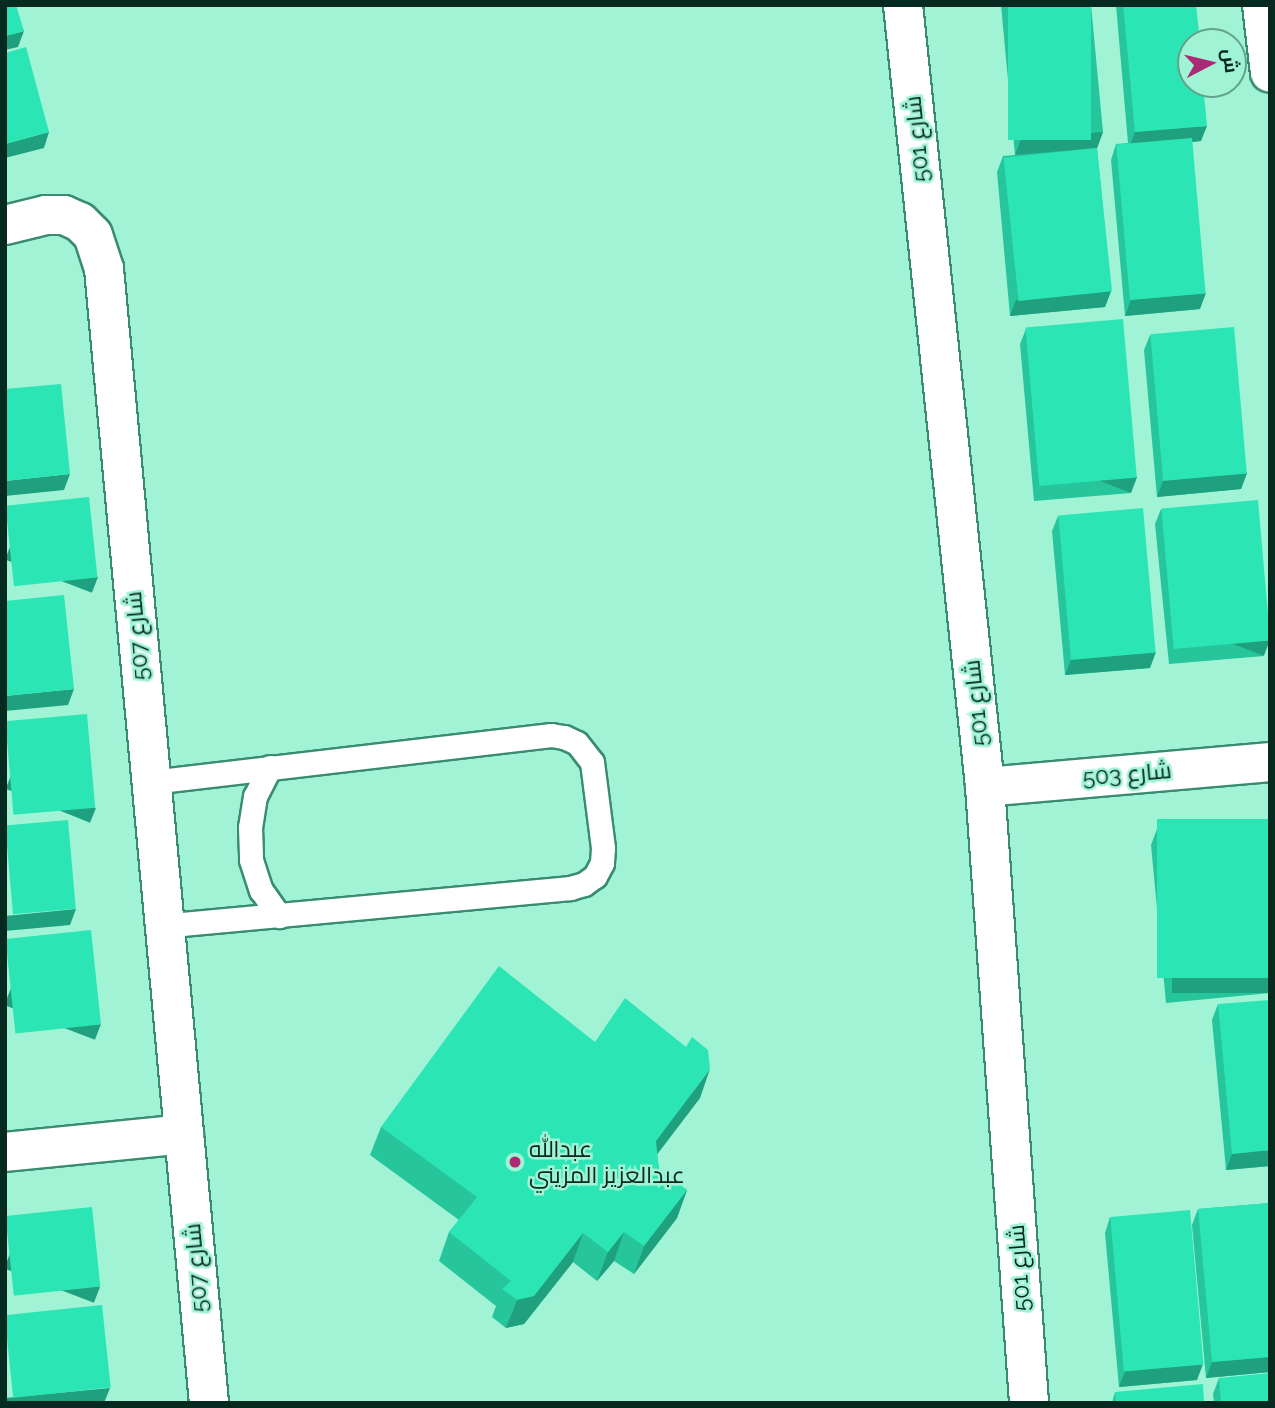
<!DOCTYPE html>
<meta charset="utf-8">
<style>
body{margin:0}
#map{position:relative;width:1275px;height:1408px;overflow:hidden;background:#a1f3d5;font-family:Raleway,Cairo,sans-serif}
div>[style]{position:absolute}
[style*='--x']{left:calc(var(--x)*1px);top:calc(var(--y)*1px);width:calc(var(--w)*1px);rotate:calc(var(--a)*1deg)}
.roads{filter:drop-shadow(2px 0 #398c72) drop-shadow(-2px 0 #398c72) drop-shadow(0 2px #398c72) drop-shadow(0 -2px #398c72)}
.service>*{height:23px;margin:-11.5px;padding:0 11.5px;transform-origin:11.5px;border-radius:11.5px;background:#fff}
.minor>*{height:38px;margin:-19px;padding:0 19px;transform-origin:19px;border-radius:19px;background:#fff}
.wall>*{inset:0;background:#26c59b}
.shaded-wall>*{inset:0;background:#1fa07e;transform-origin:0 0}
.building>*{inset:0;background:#2ce5b4;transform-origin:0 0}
.dots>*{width:19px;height:19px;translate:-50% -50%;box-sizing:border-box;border:4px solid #a1f3d5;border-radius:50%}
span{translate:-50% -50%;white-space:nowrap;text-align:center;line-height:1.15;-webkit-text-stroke:5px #a1f3d5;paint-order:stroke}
.street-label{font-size:23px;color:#062a1f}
.poi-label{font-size:23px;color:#062a1f}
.left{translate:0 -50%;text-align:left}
.frame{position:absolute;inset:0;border:7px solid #062a1f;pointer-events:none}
.north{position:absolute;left:1177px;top:28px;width:70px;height:70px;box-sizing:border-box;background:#a1f3d5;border:2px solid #63a38c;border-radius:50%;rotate:83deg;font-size:19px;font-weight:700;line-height:28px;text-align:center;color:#062a1f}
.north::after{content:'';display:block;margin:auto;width:24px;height:32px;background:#ab2a76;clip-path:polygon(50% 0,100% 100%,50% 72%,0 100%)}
</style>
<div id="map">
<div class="roads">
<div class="service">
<div style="--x:270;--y:767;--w:33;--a:117"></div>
<div style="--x:255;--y:796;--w:31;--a:99"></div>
<div style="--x:250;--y:827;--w:33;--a:88"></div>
<div style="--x:251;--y:860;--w:32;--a:72"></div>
<div style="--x:261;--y:890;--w:32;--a:55"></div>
<div style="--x:151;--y:782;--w:403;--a:-6.7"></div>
<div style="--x:551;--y:735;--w:13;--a:9"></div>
<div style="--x:564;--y:737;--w:14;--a:25"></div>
<div style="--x:577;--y:743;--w:24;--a:52"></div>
<div style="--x:592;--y:762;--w:87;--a:82.7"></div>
<div style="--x:603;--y:848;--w:15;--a:94"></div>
<div style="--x:602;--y:863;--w:15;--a:118"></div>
<div style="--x:595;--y:876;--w:14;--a:144"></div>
<div style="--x:584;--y:884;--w:15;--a:164"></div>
<div style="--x:570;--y:888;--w:408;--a:174.7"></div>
</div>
<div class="minor">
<div style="--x:903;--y:5;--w:786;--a:84.01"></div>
<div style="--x:985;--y:787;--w:618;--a:85.91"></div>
<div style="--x:1262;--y:5;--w:68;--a:83.3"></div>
<div style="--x:5;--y:225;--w:42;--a:-13.7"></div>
<div style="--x:46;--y:215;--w:18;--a:0"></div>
<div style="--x:64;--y:215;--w:17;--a:24"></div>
<div style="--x:80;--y:222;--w:18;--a:45"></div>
<div style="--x:93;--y:235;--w:36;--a:72"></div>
<div style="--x:104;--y:269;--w:1139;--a:84.71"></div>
<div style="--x:985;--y:787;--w:286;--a:-5"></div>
<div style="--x:5;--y:1152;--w:180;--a:-5.7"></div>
</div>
</div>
<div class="wall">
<div style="clip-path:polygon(1001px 5px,1091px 5px,1103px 132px,1097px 148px,1111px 291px,1105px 307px,1010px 316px,997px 172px,1003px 156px,1015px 155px)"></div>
<div style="clip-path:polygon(1116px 5px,1196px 5px,1201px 141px,1192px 142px,1200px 309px,1125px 316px,1111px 160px,1116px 144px,1128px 143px)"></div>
<div style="clip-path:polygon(1026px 329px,1137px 477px,1131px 493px,1034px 501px,1020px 344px)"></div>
<div style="clip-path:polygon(1150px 335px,1247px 473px,1241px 489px,1157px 497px,1144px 350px)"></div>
<div style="clip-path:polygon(1161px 509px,1264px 656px,1169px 664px,1155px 524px)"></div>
<div style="clip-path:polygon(1058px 516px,1150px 668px,1065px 675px,1052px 531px)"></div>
<div style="clip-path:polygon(1270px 819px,1270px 993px,1166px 1003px,1151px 845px,1157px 829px)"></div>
<div style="clip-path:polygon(1218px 1004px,1270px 1166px,1226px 1170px,1212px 1020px)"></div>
<div style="clip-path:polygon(595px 1042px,700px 1098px,657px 1154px,659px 1170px,687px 1190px,677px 1218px,634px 1274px,614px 1261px,597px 1281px,573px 1262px,524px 1324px,506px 1328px,492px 1317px,496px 1306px,439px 1261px,449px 1232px,459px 1220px,370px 1155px,381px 1127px)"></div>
<div style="clip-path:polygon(1270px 1203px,1270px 1372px,1206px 1378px,1192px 1225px,1198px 1209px)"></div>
<div style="clip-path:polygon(1110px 1217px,1197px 1380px,1119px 1387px,1105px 1233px)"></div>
<div style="clip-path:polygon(1219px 1378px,1270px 1403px,1214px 1403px,1213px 1394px)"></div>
<div style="clip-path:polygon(1115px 1392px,1204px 1403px,1112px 1403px)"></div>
</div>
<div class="shaded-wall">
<div style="clip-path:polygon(24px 31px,18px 47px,5px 50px,5px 36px)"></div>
<div style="clip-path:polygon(1207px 126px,1201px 141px,1129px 148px,1135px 132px)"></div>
<div style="clip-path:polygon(49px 132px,44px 148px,5px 158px,5px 144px)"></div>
<div style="clip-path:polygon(1103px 132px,1097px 148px,1015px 155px,1021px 139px)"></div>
<div style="clip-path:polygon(1111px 291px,1105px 307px,1010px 316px,1016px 300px)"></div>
<div style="clip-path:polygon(1206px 293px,1200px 309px,1125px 316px,1131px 300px)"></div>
<div style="clip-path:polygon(1247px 473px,1241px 489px,1157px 497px,1163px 481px)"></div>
<div style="clip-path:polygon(70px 474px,64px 490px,5px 496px,5px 481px)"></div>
<div style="left:1137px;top:477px;width:17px;height:97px;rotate:111deg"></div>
<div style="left:98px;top:577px;width:17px;height:93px;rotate:111deg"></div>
<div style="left:1270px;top:640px;width:17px;height:96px;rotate:111deg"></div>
<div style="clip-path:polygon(1156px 652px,1150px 668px,1065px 675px,1071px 660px)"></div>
<div style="clip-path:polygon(74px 689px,68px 705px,5px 711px,5px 696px)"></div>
<div style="left:96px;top:808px;width:16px;height:91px;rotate:112deg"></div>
<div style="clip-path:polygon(76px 909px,70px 925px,5px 931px,5px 916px)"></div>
<div style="left:1270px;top:978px;width:15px;height:98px;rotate:90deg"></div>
<div style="left:101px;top:1024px;width:17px;height:97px;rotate:111deg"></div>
<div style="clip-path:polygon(710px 1069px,700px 1098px,646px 1169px,656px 1141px)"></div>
<div style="clip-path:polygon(1270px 1150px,1270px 1166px,1226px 1170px,1232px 1154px)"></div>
<div style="clip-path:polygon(687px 1190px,677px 1218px,634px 1274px,644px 1246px)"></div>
<div style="clip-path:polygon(624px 1232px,614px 1261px,597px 1281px,608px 1252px)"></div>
<div style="clip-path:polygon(583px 1233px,573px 1262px,524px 1324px,506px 1328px,517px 1300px)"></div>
<div style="left:100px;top:1287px;width:17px;height:96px;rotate:111deg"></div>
<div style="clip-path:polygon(1270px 1357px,1270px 1372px,1206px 1378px,1212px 1362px)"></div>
<div style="clip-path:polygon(1203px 1364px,1197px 1380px,1119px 1387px,1125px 1371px)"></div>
<div style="clip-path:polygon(110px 1388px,104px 1403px,5px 1403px,5px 1398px)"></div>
</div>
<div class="building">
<div style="clip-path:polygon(5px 5px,16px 5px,24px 31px,5px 36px)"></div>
<div style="left:1008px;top:5px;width:83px;height:135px"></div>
<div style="clip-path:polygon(1123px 5px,1196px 5px,1200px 42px,1191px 42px,1191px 84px,1203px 84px,1207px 126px,1135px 132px)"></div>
<div style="clip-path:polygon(26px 47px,49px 132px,5px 144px,5px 53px)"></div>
<div style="left:1192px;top:138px;width:156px;height:76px;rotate:85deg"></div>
<div style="left:1097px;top:148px;width:144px;height:94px;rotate:84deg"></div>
<div style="left:1123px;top:319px;width:159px;height:98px;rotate:85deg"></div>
<div style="left:1234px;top:327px;width:147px;height:84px;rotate:85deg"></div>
<div style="clip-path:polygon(61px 384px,70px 474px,5px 481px,5px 389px)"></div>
<div style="left:89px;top:497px;width:81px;height:84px;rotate:84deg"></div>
<div style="left:1258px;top:500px;width:141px;height:97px;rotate:85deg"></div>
<div style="left:1143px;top:508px;width:145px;height:85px;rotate:85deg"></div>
<div style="clip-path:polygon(64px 595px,74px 689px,5px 696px,5px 601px)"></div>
<div style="left:87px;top:714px;width:94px;height:82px;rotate:85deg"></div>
<div style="left:1270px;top:819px;width:159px;height:113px;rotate:90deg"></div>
<div style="left:68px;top:820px;width:89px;height:63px;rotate:85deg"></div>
<div style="left:91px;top:930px;width:95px;height:86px;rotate:84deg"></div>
<div style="clip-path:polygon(499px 966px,595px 1042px,625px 998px,686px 1047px,692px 1037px,708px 1050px,710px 1069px,656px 1141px,659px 1170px,687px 1190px,644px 1246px,624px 1232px,608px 1252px,583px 1233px,534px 1296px,517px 1300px,502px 1289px,511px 1281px,449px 1232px,477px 1197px,381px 1127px)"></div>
<div style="clip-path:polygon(1270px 1000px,1270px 1150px,1232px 1154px,1218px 1004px)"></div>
<div style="clip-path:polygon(1270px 1203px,1270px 1357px,1212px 1362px,1198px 1209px)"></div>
<div style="left:92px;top:1207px;width:80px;height:87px;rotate:84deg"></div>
<div style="left:1190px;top:1210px;width:155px;height:80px;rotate:85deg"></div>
<div style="left:102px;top:1305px;width:83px;height:98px;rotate:84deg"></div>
<div style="clip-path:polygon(1270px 1373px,1270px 1403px,1221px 1403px,1219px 1378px)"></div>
<div style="clip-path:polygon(1203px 1384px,1204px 1403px,1116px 1403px,1115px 1392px)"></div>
</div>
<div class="dots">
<div style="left:515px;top:1162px;background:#ab2a76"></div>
</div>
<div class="street-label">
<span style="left:917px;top:139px;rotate:-96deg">شارع 501</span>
<span style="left:137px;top:636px;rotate:-95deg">شارع 507</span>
<span style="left:976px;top:703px;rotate:-96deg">شارع 501</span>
<span style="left:1127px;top:774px;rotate:-5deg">شارع 503</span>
<span style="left:196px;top:1268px;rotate:-95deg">شارع 507</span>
<span style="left:1019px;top:1268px;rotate:-94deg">شارع 501</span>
</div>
<div class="poi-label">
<span class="left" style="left:529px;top:1162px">عبدالله<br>عبدالعزيز المزيني</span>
</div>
<div class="frame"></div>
<div class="north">ش</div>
</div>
